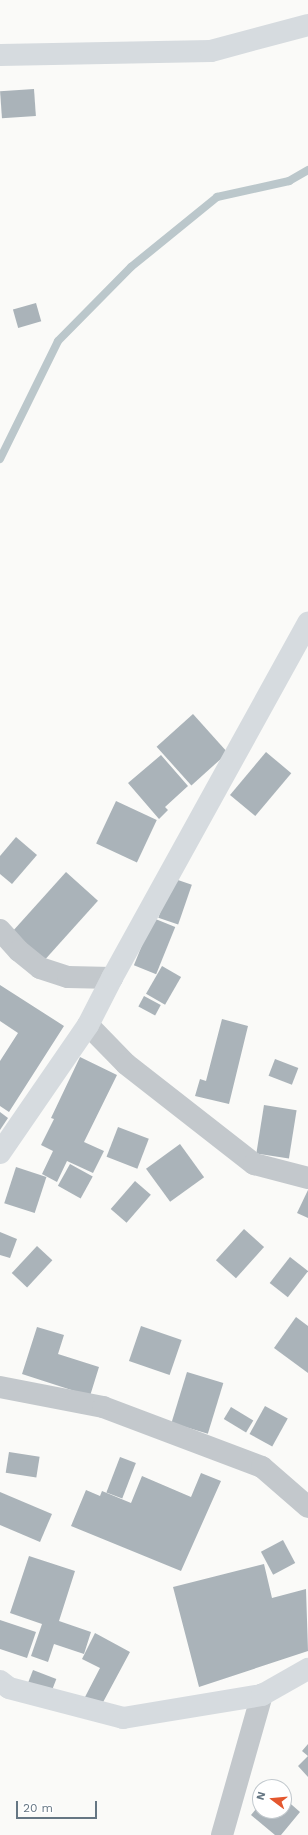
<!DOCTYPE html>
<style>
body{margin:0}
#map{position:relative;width:308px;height:1835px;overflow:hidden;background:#fafaf8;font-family:"Work Sans",sans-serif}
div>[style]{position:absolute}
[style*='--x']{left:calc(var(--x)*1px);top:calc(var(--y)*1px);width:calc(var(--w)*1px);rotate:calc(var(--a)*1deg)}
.stream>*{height:8px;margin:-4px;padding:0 4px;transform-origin:4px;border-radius:4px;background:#bbc7cb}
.building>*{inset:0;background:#aab3b9;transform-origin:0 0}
.street>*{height:22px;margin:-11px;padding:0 11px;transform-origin:11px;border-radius:11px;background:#c3c8cc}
.secondary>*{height:22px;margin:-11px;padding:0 11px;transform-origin:11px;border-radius:11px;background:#d6dbdf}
span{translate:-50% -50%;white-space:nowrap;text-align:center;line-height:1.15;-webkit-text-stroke:4px #fff;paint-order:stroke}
.north{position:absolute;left:252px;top:1779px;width:40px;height:40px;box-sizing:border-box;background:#fff;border:1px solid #c1c8cd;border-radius:50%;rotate:286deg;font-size:11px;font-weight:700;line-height:16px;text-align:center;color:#657683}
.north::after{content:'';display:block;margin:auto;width:14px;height:18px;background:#e4572e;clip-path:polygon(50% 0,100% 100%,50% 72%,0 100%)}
.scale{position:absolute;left:16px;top:1801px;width:81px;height:18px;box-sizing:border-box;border:2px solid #657683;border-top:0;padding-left:5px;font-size:12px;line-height:14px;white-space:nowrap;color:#657683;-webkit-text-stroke:3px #fff;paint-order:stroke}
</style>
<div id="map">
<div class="stream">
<div style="--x:0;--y:459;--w:131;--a:-63.8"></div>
<div style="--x:58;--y:341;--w:104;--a:-45.4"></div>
<div style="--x:131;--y:267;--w:111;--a:-39.1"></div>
<div style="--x:217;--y:197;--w:74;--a:-12.5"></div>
<div style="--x:289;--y:181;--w:22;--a:-30"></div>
</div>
<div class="building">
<div style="left:34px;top:89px;width:27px;height:34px;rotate:86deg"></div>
<div style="left:36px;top:303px;width:19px;height:24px;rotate:74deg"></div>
<div style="left:193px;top:714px;width:52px;height:49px;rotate:48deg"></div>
<div style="left:266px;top:752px;width:33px;height:56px;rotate:40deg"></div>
<div style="clip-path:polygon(161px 755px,188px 786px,165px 807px,168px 810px,159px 819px,128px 783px)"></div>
<div style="left:116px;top:801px;width:45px;height:47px;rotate:25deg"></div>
<div style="clip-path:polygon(16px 837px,37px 855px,12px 884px,0 874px,0 856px)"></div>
<div style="left:66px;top:872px;width:43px;height:80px;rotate:42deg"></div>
<div style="left:172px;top:878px;width:21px;height:42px;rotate:19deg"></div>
<div style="left:153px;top:918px;width:24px;height:51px;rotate:22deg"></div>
<div style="left:162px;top:966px;width:22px;height:32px;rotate:30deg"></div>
<div style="clip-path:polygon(0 985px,64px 1026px,9px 1112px,0 1106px,0 1061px,18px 1033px,0 1021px)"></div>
<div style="left:144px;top:996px;width:19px;height:12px;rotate:28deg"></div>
<div style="clip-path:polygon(222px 1019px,248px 1026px,229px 1104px,195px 1096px,200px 1079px,206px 1081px)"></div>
<div style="clip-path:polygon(80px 1057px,117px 1075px,84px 1142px,104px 1151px,93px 1173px,67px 1161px,57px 1182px,42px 1174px,53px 1151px,41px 1145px,54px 1119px,51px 1118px)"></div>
<div style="left:275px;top:1059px;width:25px;height:18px;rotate:21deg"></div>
<div style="left:264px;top:1105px;width:33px;height:49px;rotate:9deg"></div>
<div style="clip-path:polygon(0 1112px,8px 1118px,0 1130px)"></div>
<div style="left:118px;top:1127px;width:33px;height:32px;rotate:21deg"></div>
<div style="left:180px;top:1144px;width:41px;height:42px;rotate:54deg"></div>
<div style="left:70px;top:1164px;width:26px;height:25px;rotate:29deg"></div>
<div style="left:16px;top:1167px;width:32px;height:38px;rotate:18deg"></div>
<div style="left:135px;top:1181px;width:21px;height:37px;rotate:41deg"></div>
<div style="clip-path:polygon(308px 1190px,308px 1218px,297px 1213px)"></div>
<div style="left:244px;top:1229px;width:27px;height:42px;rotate:42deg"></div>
<div style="clip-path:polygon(0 1232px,17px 1239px,10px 1258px,0 1255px)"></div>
<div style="left:37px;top:1246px;width:21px;height:37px;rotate:43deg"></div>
<div style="left:290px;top:1257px;width:23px;height:33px;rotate:38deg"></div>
<div style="clip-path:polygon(296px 1317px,308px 1326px,308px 1373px,274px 1348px)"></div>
<div style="left:141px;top:1326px;width:43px;height:37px;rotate:19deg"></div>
<div style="clip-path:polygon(37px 1327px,64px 1335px,58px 1354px,99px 1367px,90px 1396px,22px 1374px)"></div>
<div style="left:187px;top:1372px;width:38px;height:53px;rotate:17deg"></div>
<div style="left:265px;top:1406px;width:26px;height:32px;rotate:29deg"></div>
<div style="left:231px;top:1407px;width:26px;height:14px;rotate:31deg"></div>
<div style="left:9px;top:1452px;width:31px;height:21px;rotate:9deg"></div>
<div style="left:120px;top:1457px;width:17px;height:38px;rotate:21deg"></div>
<div style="clip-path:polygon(201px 1473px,221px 1481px,181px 1571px,71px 1526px,86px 1490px,100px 1496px,102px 1491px,131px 1503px,142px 1476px,191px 1497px)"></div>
<div style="clip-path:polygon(0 1492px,52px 1514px,40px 1542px,0 1525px)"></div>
<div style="left:283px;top:1540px;width:26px;height:25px;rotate:62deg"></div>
<div style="clip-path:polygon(29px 1556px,75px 1571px,59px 1621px,91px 1632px,84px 1654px,54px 1644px,48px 1662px,31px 1656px,42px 1624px,10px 1613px)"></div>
<div style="clip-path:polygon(264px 1564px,272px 1598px,306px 1589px,308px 1651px,199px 1687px,173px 1587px)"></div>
<div style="clip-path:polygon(0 1620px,36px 1632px,27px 1658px,0 1649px)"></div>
<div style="clip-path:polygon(95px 1633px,130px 1652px,101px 1706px,85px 1697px,100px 1668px,82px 1659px)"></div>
<div style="left:33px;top:1670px;width:25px;height:17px;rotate:21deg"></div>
<div style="clip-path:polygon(308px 1744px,308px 1777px,298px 1766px,308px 1756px,302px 1751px)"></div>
<div style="clip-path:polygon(284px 1798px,300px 1812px,281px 1835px,275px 1835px,251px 1815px,260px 1804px,260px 1811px,284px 1811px)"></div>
</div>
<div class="street">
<div style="--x:0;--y:930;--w:28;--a:48"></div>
<div style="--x:19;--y:951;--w:27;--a:39"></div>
<div style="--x:40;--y:968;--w:29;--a:18"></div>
<div style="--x:68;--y:977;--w:44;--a:1.3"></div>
<div style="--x:88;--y:1025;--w:54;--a:45.7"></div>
<div style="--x:126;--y:1064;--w:162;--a:38"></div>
<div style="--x:254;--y:1164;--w:56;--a:14.5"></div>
<div style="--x:0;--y:1387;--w:105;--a:11"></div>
<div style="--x:103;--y:1407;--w:170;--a:20.7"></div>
<div style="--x:262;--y:1467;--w:61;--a:41"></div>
<div style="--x:222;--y:1835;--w:146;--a:-74.1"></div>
</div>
<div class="secondary">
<div style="--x:0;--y:55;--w:211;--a:-1.1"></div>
<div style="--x:211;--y:51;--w:100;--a:-15"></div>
<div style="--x:0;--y:1153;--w:155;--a:-55.5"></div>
<div style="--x:88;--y:1025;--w:53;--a:-62.9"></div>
<div style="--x:112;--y:978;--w:406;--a:-61.1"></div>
<div style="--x:0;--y:1681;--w:11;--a:38"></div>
<div style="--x:9;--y:1688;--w:118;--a:14.7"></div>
<div style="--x:123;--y:1718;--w:141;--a:-9.4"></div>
<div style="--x:262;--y:1695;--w:53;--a:-29.5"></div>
</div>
<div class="north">N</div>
<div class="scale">20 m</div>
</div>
